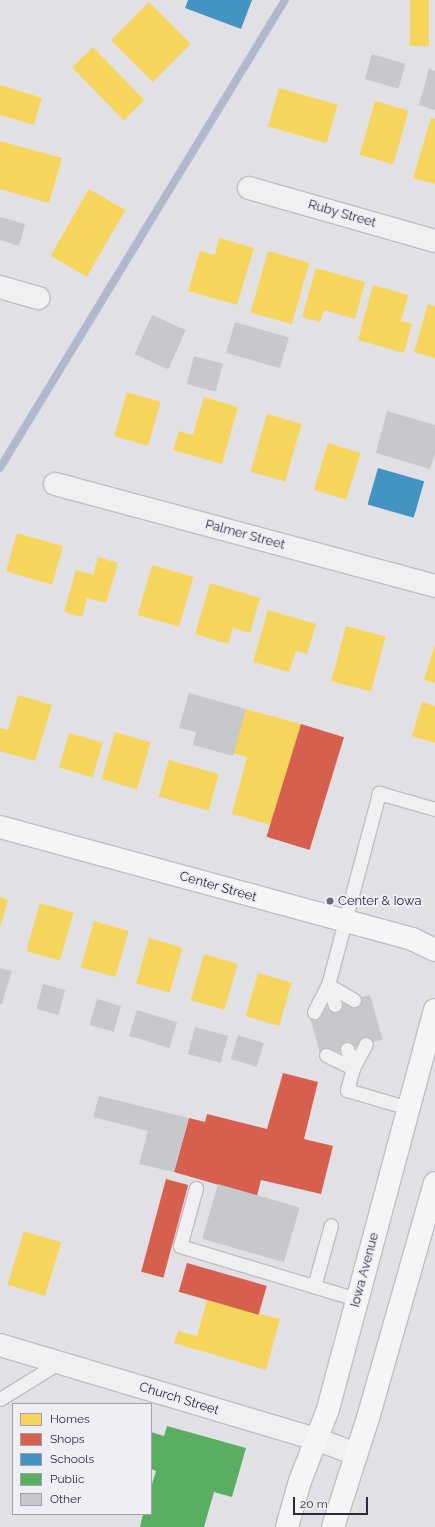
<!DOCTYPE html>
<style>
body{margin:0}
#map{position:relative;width:435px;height:1527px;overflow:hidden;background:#e1e1e5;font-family:Raleway,sans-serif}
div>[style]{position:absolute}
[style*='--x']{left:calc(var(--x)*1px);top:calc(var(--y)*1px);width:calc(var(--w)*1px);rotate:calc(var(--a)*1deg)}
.homes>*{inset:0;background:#f6d55c;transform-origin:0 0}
.shops>*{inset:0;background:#d6604d;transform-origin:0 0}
.schools>*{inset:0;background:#4393c3;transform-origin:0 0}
.public>*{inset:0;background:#5aae61}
.stream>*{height:8px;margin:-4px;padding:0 4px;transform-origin:4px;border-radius:4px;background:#b1b8ce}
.building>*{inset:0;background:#c6c8cc;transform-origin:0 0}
.roads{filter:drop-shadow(1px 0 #bfbfc3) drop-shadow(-1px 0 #bfbfc3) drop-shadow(0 1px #bfbfc3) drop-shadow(0 -1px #bfbfc3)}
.service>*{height:13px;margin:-6.5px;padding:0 6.5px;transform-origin:6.5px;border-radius:6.5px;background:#f0f0f2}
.minor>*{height:22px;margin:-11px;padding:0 11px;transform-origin:11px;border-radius:11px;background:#f0f0f2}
.secondary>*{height:22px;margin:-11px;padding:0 11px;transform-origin:11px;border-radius:11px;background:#f5f5f6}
.primary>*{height:22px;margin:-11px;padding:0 11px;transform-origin:11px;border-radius:11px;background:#f5f5f6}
.dots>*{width:11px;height:11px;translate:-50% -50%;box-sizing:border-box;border:2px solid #eeeff5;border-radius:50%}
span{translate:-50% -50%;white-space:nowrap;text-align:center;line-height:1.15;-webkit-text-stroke:4px #eeeff5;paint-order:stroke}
.street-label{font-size:13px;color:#292c3d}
.poi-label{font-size:13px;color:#292c3d}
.left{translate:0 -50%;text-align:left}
.legend{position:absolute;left:12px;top:1403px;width:140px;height:112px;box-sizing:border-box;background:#eeeff5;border:1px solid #9fa1ab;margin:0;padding:5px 7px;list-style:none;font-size:12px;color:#292c3d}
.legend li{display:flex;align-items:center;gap:8px;height:20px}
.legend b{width:20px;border:1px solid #9fa1ab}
.scale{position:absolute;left:293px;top:1497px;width:75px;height:18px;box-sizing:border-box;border:2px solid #292c3d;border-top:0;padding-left:5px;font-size:12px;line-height:14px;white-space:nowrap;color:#292c3d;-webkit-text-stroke:3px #eeeff5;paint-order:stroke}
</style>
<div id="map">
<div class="homes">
<div style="left:410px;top:0;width:19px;height:46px"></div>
<div style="left:149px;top:2px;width:59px;height:54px;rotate:45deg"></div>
<div style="left:93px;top:47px;width:74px;height:29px;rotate:46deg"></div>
<div style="clip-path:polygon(0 85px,42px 98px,34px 125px,0 115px)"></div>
<div style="left:279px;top:88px;width:61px;height:40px;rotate:16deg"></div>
<div style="left:375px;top:101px;width:35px;height:56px;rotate:16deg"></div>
<div style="clip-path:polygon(431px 118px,435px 119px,435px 184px,413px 178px)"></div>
<div style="clip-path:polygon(0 141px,62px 158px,49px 203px,0 189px)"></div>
<div style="left:89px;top:189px;width:42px;height:77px;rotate:30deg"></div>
<div style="clip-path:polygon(219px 238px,254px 248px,237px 305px,188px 291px,200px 251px,215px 255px)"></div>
<div style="left:268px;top:251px;width:43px;height:64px;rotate:16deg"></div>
<div style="clip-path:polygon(316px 268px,365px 282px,355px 319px,324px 310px,320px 322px,302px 317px)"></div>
<div style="clip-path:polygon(373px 285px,408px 295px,401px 321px,412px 324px,404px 353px,358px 340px)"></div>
<div style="clip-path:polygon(428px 304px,435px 306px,435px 358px,414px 352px)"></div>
<div style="left:127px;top:392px;width:35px;height:46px;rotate:16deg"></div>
<div style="clip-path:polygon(204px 397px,238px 407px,222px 464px,173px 450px,179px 431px,193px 435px)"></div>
<div style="left:267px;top:414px;width:36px;height:60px;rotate:16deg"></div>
<div style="left:328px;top:443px;width:34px;height:49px;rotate:17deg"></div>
<div style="left:17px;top:533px;width:48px;height:40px;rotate:16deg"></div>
<div style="clip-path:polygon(98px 557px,118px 563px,106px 603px,87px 598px,82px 617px,64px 612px,76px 570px,93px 575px)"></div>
<div style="left:152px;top:565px;width:43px;height:52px;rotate:16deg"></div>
<div style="clip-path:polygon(210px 583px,260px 598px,250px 633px,233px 628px,228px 644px,195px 634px)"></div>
<div style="clip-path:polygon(268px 610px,316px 624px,307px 654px,296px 651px,289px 672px,253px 662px)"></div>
<div style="left:346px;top:626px;width:41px;height:57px;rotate:15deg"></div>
<div style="clip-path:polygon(435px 644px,435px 683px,424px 680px)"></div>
<div style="clip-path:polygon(18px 695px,52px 705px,35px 761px,0 751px,0 728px,8px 730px)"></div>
<div style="clip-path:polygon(422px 702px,435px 706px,435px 743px,412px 736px)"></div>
<div style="clip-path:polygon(246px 709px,301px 724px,271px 825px,232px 814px,247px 757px,233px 753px)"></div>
<div style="left:115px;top:732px;width:37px;height:49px;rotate:16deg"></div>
<div style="left:69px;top:733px;width:35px;height:36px;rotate:16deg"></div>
<div style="left:169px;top:760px;width:52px;height:38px;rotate:16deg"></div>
<div style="clip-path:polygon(0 897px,8px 900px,0 927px)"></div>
<div style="left:40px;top:903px;width:35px;height:50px;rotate:16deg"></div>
<div style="left:94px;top:921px;width:36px;height:48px;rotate:16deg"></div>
<div style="left:149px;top:938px;width:35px;height:47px;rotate:16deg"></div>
<div style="left:204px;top:954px;width:35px;height:48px;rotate:16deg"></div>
<div style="left:258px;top:973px;width:35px;height:45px;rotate:16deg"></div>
<div style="left:24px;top:1231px;width:39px;height:56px;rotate:17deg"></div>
<div style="clip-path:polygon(207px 1300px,280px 1319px,266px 1370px,174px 1343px,178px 1331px,197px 1336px)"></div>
</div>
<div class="shops">
<div style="left:301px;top:724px;width:45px;height:118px;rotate:17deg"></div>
<div style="clip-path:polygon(283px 1073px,318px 1082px,304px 1139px,333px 1146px,321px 1194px,261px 1180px,257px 1196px,174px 1172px,189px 1118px,205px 1122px,207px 1114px,267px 1129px)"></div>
<div style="left:166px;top:1179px;width:23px;height:96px;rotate:15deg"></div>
<div style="left:187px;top:1263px;width:83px;height:30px;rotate:16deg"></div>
</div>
<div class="schools">
<div style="clip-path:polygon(188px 0,252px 0,241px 29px,185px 8px)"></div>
<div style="left:378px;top:468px;width:48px;height:38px;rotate:16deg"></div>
</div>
<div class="public">
<div style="clip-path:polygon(167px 1426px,246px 1448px,232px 1497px,214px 1492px,204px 1527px,140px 1527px,143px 1514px,151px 1514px,151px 1487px,156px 1471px,151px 1469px,151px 1432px,164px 1436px)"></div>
</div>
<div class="stream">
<div style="--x:0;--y:468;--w:548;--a:-58.66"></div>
</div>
<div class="building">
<div style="left:372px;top:54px;width:35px;height:26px;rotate:16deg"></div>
<div style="clip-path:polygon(429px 69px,435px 71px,435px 110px,419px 105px)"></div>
<div style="clip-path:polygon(0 217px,25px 224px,19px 246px,0 240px)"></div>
<div style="left:152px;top:315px;width:37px;height:43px;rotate:24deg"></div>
<div style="left:235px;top:322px;width:56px;height:32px;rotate:16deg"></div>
<div style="left:194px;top:356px;width:30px;height:29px;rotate:15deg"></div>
<div style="clip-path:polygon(387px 411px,435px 425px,435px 453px,430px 469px,376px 453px)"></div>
<div style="clip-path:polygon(189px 693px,246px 709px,233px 756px,193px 745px,196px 732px,179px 728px)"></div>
<div style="clip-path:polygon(0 968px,12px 971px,2px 1004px,0 1004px)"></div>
<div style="left:43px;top:984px;width:23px;height:26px;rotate:15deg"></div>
<div style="left:370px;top:995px;width:46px;height:64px;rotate:74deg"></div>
<div style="left:97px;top:999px;width:25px;height:27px;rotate:16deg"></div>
<div style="left:137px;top:1010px;width:42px;height:27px;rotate:17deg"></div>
<div style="left:195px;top:1027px;width:34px;height:28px;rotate:15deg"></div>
<div style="left:238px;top:1035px;width:27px;height:25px;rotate:17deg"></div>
<div style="clip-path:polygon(99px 1096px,189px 1118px,174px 1172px,139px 1164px,148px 1131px,93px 1117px)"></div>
<div style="left:218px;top:1184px;width:85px;height:57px;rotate:16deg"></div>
</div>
<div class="roads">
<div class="service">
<div style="--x:354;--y:1000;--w:30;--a:-150"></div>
<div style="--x:328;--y:985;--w:199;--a:-75.1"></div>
<div style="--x:379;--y:793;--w:58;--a:15.9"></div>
<div style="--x:314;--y:1012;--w:30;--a:-63"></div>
<div style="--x:328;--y:985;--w:21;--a:71"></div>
<div style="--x:347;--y:1049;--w:20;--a:72"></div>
<div style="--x:353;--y:1068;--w:27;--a:-62"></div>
<div style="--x:326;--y:1055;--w:30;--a:26"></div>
<div style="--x:353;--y:1068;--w:23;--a:105"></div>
<div style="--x:347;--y:1090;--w:64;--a:16.4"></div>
<div style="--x:196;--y:1188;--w:60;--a:105.4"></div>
<div style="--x:180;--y:1246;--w:185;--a:16.7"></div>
<div style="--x:314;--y:1286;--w:63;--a:-74.4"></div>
<div style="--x:0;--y:1399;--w:68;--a:-31.8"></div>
</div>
<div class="minor">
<div style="--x:249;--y:188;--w:193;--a:15.9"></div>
<div style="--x:0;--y:287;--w:40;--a:16"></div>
<div style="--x:55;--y:484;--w:393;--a:15"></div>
<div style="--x:0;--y:1345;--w:330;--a:16.6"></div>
<div style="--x:316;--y:1439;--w:43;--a:20.6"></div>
</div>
<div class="secondary">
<div style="--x:0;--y:827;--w:427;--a:15.2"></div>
<div style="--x:412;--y:939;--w:25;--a:26"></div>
</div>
<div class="primary">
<div style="--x:287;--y:1527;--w:48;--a:-74.2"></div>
<div style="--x:300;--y:1481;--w:77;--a:-68.7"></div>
<div style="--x:328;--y:1409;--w:413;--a:-75"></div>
<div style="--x:333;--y:1527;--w:114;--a:-72.2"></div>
<div style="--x:368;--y:1418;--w:244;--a:-74.1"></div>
</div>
</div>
<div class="dots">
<div style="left:330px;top:901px;background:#696b78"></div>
</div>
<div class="street-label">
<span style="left:342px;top:214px;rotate:16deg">Ruby Street</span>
<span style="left:245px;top:535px;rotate:15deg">Palmer Street</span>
<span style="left:218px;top:887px;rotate:16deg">Center Street</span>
<span style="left:365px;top:1270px;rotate:-75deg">Iowa Avenue</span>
<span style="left:179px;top:1399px;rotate:17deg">Church Street</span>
</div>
<div class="poi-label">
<span class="left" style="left:338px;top:901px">Center &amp; Iowa</span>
</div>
<ul class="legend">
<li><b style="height:11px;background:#f6d55c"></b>Homes</li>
<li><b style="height:11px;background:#d6604d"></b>Shops</li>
<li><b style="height:11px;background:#4393c3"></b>Schools</li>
<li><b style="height:11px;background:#5aae61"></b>Public</li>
<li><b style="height:11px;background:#c6c8cc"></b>Other</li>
</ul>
<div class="scale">20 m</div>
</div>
